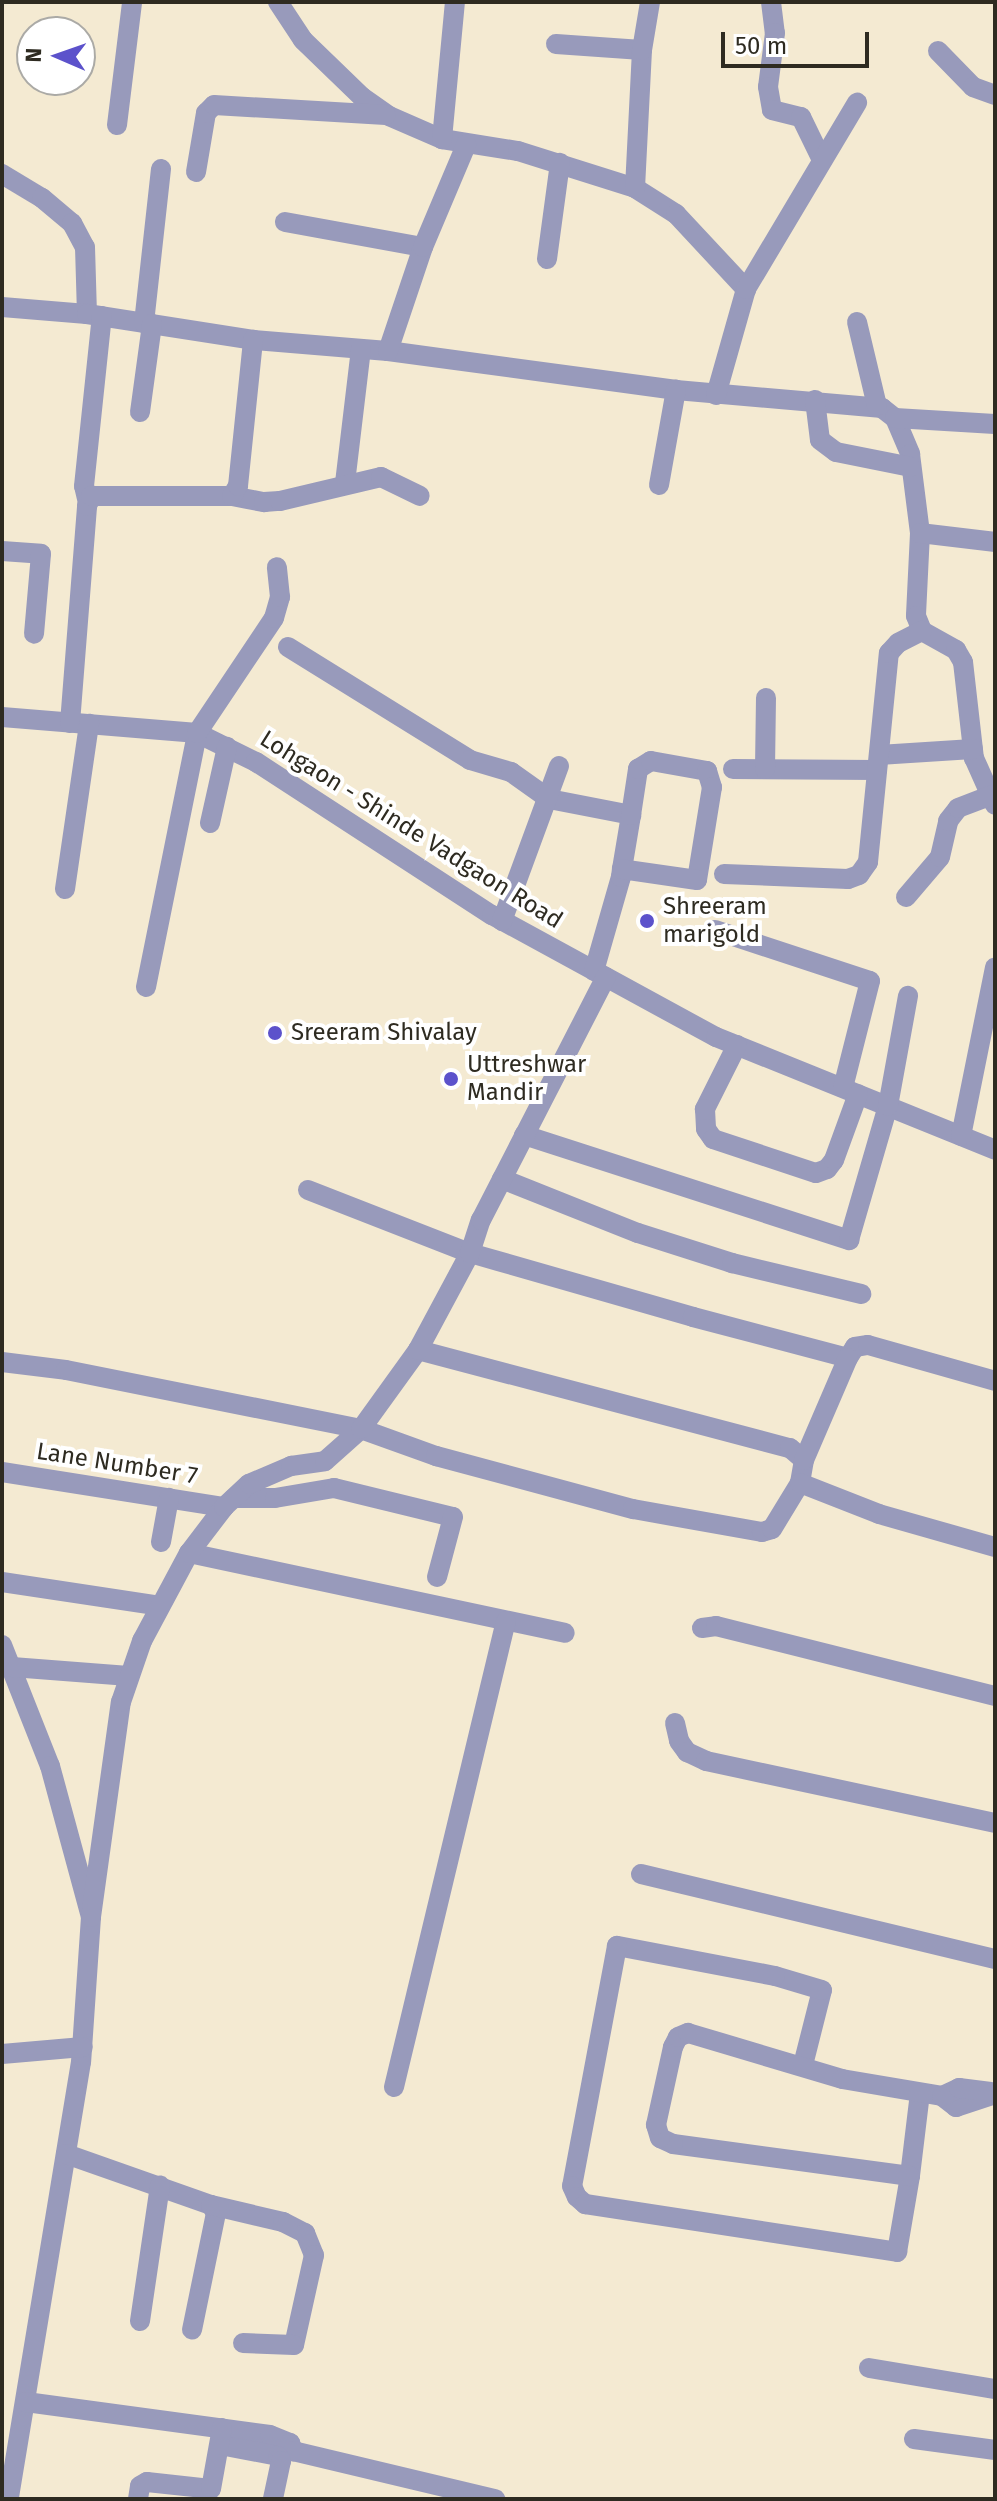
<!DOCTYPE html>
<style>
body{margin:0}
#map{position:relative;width:997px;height:2501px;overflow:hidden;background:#f4ead2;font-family:"Fira Sans",sans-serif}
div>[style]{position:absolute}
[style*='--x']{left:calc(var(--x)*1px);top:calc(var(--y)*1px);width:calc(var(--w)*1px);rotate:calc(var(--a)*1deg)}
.minor>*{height:20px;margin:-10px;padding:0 10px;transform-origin:10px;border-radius:10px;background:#989abb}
.dots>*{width:22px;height:22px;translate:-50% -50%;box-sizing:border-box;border:4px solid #fff;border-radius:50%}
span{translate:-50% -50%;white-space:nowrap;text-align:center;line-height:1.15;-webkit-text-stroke:8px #fff;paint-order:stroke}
.street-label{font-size:24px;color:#2e2b21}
.poi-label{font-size:24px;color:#2e2b21}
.left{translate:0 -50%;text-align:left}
.frame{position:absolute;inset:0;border:4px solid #2e2b21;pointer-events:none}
.north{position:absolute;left:16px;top:16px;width:80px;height:80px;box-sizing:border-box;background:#fff;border:2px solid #abaaa6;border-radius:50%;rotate:272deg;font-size:22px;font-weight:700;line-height:32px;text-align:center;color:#2e2b21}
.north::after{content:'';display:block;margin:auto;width:28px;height:36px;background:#5c52cb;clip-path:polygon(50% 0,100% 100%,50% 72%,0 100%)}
.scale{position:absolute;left:721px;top:32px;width:148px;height:36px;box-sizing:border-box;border:4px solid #2e2b21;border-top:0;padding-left:10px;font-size:24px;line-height:28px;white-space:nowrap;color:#2e2b21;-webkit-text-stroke:6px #fff;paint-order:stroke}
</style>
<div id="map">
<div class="minor">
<div style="--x:278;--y:2;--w:45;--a:56.7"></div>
<div style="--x:303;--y:40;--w:82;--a:44"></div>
<div style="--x:362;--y:97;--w:33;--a:35"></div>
<div style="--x:389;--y:116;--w:58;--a:23.5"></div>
<div style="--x:442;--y:139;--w:77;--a:9"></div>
<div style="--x:518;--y:151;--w:123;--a:17.5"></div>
<div style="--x:635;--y:188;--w:49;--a:32.4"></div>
<div style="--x:676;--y:214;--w:103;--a:47"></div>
<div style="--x:771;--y:2;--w:31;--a:83"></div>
<div style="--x:775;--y:33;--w:54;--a:97.4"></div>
<div style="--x:768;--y:87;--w:23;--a:80"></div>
<div style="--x:772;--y:110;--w:30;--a:14"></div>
<div style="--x:801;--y:117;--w:48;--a:64"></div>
<div style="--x:556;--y:44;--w:86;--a:4"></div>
<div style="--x:938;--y:51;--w:50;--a:45.8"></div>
<div style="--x:973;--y:87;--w:23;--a:20"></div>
<div style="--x:117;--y:125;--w:124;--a:-83"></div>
<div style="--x:442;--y:139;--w:138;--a:-84.6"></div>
<div style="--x:196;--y:172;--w:60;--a:-80.4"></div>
<div style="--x:206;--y:113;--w:11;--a:-45"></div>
<div style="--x:214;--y:105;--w:172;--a:3.3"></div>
<div style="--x:2;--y:174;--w:47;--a:31"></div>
<div style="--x:42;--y:198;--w:39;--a:40"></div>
<div style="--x:72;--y:223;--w:27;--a:62"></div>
<div style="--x:85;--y:247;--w:67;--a:88.3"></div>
<div style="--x:635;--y:188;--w:138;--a:-87.1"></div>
<div style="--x:642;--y:50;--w:49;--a:-80.5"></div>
<div style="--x:285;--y:222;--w:140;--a:10.3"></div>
<div style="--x:547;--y:259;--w:97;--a:-82.3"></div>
<div style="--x:2;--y:307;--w:85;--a:4.7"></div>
<div style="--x:87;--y:314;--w:168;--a:8.9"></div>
<div style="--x:253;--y:340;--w:135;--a:4.7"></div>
<div style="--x:388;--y:351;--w:291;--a:7.7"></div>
<div style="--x:676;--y:390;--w:207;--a:5"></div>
<div style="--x:882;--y:408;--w:16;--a:38"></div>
<div style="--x:895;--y:418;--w:39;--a:67"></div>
<div style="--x:910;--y:454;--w:80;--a:82.8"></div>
<div style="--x:920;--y:533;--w:83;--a:92.8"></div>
<div style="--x:916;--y:616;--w:16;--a:68"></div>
<div style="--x:922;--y:631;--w:39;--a:29"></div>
<div style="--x:956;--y:650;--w:14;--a:60"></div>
<div style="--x:963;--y:662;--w:97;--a:83.5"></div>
<div style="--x:974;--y:758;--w:51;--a:65.9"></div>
<div style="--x:857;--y:322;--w:86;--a:76.6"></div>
<div style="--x:144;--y:323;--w:155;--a:-83.7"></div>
<div style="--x:388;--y:351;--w:110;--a:-71.4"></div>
<div style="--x:423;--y:247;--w:111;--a:-67.1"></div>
<div style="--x:716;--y:395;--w:110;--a:-74.2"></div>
<div style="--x:746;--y:289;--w:217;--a:-59.2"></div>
<div style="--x:815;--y:400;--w:40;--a:82.9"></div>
<div style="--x:820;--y:440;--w:20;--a:37"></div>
<div style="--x:836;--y:452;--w:76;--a:11.3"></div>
<div style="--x:140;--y:412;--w:89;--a:-82.2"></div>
<div style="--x:895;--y:418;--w:100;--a:3.4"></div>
<div style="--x:345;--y:483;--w:135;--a:-83.2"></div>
<div style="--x:659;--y:485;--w:97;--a:-79.9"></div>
<div style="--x:232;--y:496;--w:33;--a:11"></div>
<div style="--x:264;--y:502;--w:16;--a:-4"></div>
<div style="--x:280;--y:501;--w:104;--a:-13.4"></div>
<div style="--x:381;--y:477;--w:43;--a:26"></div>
<div style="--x:88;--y:503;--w:17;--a:-103"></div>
<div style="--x:84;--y:486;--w:171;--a:-84"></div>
<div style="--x:920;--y:533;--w:76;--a:6.8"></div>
<div style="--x:2;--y:551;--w:39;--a:4"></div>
<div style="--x:41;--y:554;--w:80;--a:95"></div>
<div style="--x:288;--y:647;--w:214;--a:31.8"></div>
<div style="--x:470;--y:760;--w:43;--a:16.3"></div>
<div style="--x:511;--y:772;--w:47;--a:35.4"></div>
<div style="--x:549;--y:799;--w:84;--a:11"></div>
<div style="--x:2;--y:717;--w:196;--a:4.7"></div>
<div style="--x:197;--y:733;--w:66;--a:26.2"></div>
<div style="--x:256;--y:762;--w:281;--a:33"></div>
<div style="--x:492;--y:915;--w:255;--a:28.6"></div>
<div style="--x:716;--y:1037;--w:301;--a:22"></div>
<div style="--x:70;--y:723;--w:218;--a:-85.5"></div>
<div style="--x:87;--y:506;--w:11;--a:-68"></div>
<div style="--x:91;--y:496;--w:141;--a:0"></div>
<div style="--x:232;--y:496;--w:12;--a:-59"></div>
<div style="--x:238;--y:486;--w:147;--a:-84.1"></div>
<div style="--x:879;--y:755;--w:94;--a:-3.7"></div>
<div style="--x:733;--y:769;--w:144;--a:0.4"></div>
<div style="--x:765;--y:769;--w:71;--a:-89.2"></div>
<div style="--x:210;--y:823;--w:78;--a:-77.4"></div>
<div style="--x:724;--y:874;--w:124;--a:2.3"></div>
<div style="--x:848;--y:879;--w:12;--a:-20"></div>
<div style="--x:859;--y:875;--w:16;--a:-55"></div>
<div style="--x:868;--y:862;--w:210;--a:-84.3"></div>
<div style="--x:889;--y:653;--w:13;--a:-48"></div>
<div style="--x:898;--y:643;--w:27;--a:-27"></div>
<div style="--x:65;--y:889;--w:167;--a:-81.7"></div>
<div style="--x:906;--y:897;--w:52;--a:-49.6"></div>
<div style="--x:940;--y:857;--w:37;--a:-77"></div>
<div style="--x:948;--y:821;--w:16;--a:-52"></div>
<div style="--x:958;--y:808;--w:34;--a:-21"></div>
<div style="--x:502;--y:921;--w:165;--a:-69.8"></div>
<div style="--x:715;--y:930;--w:163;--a:18.2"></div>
<div style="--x:870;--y:981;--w:110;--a:104.2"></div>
<div style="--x:594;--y:971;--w:98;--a:-74"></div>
<div style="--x:621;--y:877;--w:8;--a:-83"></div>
<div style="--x:622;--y:869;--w:55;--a:-80.5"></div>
<div style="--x:631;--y:815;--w:47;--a:-81.3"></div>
<div style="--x:638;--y:769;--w:15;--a:-32"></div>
<div style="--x:651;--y:761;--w:57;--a:10.1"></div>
<div style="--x:707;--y:771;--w:17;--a:73"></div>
<div style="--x:712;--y:787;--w:94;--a:99.2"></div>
<div style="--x:697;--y:880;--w:76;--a:-171.7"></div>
<div style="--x:146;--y:987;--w:259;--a:-78.6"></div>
<div style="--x:197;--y:733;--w:138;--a:-56.2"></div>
<div style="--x:274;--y:618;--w:22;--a:-74"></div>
<div style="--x:280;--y:597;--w:30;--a:-96"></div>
<div style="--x:737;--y:1045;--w:72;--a:116.6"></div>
<div style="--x:705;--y:1109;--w:20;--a:87"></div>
<div style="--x:706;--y:1129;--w:12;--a:55"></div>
<div style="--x:713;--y:1139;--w:108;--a:18.3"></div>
<div style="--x:816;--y:1173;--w:12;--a:-20"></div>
<div style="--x:827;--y:1169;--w:11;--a:-52"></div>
<div style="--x:834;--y:1160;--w:70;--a:-70"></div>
<div style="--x:524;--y:1135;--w:342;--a:17.9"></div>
<div style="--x:849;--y:1240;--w:140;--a:-73.8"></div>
<div style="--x:888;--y:1106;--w:112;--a:-79.7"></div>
<div style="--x:961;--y:1136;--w:172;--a:-78.6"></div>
<div style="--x:502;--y:1179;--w:146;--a:21.7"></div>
<div style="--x:638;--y:1233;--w:99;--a:17.7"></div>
<div style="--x:732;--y:1263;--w:133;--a:13.5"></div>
<div style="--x:308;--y:1190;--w:174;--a:21.3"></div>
<div style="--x:470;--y:1253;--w:232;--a:16"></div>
<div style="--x:693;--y:1317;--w:160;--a:14.8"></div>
<div style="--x:848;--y:1358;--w:13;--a:-58"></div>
<div style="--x:855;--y:1347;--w:13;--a:-9"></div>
<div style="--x:868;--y:1345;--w:132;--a:15.8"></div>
<div style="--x:418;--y:1350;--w:385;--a:14.8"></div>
<div style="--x:790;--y:1448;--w:18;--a:41"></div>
<div style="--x:804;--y:1460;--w:23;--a:100"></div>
<div style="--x:2;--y:1362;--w:64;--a:7.1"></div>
<div style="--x:66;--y:1370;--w:301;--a:11.3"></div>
<div style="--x:361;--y:1429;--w:80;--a:19.8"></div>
<div style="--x:436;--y:1456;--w:204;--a:15.1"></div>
<div style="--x:633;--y:1509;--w:131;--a:10.1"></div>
<div style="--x:762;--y:1532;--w:10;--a:-17"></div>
<div style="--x:772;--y:1529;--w:54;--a:-58.7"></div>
<div style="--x:800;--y:1483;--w:85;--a:21.4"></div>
<div style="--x:879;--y:1514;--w:121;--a:15.9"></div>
<div style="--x:804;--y:1460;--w:111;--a:-66.7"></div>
<div style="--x:2;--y:1472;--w:225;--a:9"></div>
<div style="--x:234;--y:1498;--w:41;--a:0"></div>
<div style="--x:275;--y:1498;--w:60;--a:-9.6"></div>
<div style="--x:334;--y:1488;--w:122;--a:13.7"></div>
<div style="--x:453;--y:1517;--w:62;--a:104.9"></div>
<div style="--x:161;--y:1542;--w:45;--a:-79.7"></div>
<div style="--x:189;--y:1553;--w:384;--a:12"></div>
<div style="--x:2;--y:1582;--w:160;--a:8.6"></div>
<div style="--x:702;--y:1628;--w:14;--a:-8"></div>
<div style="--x:716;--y:1626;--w:288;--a:14.1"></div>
<div style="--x:2;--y:1645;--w:130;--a:68.4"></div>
<div style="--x:50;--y:1766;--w:156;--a:74.8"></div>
<div style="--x:91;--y:1917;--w:145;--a:93.9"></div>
<div style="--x:81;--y:2062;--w:443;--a:99.4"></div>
<div style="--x:12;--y:1667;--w:117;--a:4.4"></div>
<div style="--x:675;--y:1723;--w:18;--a:77"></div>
<div style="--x:679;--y:1741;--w:14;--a:54"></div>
<div style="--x:687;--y:1752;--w:21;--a:25"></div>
<div style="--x:706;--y:1761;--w:296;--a:12.1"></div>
<div style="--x:641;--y:1874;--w:364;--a:13.5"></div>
<div style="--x:91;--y:1917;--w:217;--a:-82.1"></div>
<div style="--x:121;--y:1702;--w:65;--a:-71"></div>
<div style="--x:142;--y:1641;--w:100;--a:-61.9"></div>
<div style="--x:189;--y:1553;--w:58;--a:-52.7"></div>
<div style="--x:224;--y:1507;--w:34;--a:-43"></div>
<div style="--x:249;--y:1484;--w:46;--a:-23.2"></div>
<div style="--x:291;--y:1466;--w:34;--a:-8"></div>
<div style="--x:325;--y:1461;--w:48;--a:-41.6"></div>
<div style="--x:361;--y:1429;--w:97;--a:-54.2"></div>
<div style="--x:418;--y:1350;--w:110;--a:-61.8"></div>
<div style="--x:470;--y:1253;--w:35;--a:-72"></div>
<div style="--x:481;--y:1220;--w:273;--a:-62.8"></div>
<div style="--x:2;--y:2054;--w:81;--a:-4.9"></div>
<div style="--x:803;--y:2065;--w:77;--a:-75.8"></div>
<div style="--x:822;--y:1990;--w:49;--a:-163.4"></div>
<div style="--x:775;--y:1976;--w:161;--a:-169.2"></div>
<div style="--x:617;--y:1946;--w:244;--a:100.6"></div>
<div style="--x:572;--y:2186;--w:12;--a:66"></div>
<div style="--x:577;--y:2197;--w:11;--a:41"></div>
<div style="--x:585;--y:2204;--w:316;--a:8.7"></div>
<div style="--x:897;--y:2252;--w:77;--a:-80.3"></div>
<div style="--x:394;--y:2087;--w:479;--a:-76.5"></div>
<div style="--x:920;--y:2093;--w:84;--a:96.9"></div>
<div style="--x:910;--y:2176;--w:239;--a:-172.3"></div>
<div style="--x:673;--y:2144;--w:14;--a:-155"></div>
<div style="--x:660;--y:2138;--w:14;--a:-107"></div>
<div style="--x:656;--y:2125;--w:80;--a:-77.7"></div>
<div style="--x:673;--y:2047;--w:11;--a:-63"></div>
<div style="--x:678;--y:2037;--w:11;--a:-22"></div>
<div style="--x:688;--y:2033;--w:161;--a:16.6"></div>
<div style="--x:842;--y:2079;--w:101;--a:9.6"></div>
<div style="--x:942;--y:2096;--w:18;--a:38"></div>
<div style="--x:956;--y:2107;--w:41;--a:-18.4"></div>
<div style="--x:942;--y:2096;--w:19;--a:-25"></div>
<div style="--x:959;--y:2088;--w:32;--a:7"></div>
<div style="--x:66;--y:2154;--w:154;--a:19.4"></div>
<div style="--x:211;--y:2205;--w:9;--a:58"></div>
<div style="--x:216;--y:2213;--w:119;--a:101.6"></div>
<div style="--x:211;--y:2205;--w:74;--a:13.3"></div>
<div style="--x:283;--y:2222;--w:25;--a:27"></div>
<div style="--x:305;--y:2233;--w:24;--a:68"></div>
<div style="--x:314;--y:2255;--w:92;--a:102.5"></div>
<div style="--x:294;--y:2345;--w:51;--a:-177.8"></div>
<div style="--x:140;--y:2321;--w:137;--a:-81.6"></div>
<div style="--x:869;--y:2368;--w:128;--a:9.5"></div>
<div style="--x:26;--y:2402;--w:246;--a:7.7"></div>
<div style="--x:270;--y:2435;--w:22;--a:22"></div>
<div style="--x:290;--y:2443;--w:9;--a:69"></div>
<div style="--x:293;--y:2451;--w:208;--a:13.4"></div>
<div style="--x:914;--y:2439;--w:82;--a:7.7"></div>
<div style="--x:220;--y:2445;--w:59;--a:10.7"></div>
<div style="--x:278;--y:2456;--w:6;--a:59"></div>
<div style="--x:281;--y:2461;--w:39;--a:102"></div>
<div style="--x:138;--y:2499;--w:13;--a:-81"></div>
<div style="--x:140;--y:2486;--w:8;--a:-30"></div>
<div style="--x:147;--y:2482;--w:64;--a:6.2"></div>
<div style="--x:211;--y:2489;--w:62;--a:-79.8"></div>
</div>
<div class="dots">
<div style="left:647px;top:921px;background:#5c52cb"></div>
<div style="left:275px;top:1033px;background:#5c52cb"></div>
<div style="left:451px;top:1079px;background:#5c52cb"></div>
</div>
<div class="street-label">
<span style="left:411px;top:830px;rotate:32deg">Lohgaon - Shinde Vadgaon Road</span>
<span style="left:117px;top:1464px;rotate:9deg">Lane Number 7</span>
</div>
<div class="poi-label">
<span class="left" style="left:663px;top:921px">Shreeram<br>marigold</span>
<span class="left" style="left:291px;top:1033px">Sreeram Shivalay</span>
<span class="left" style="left:467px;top:1079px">Uttreshwar<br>Mandir</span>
</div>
<div class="frame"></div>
<div class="north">N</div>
<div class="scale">50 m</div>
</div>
